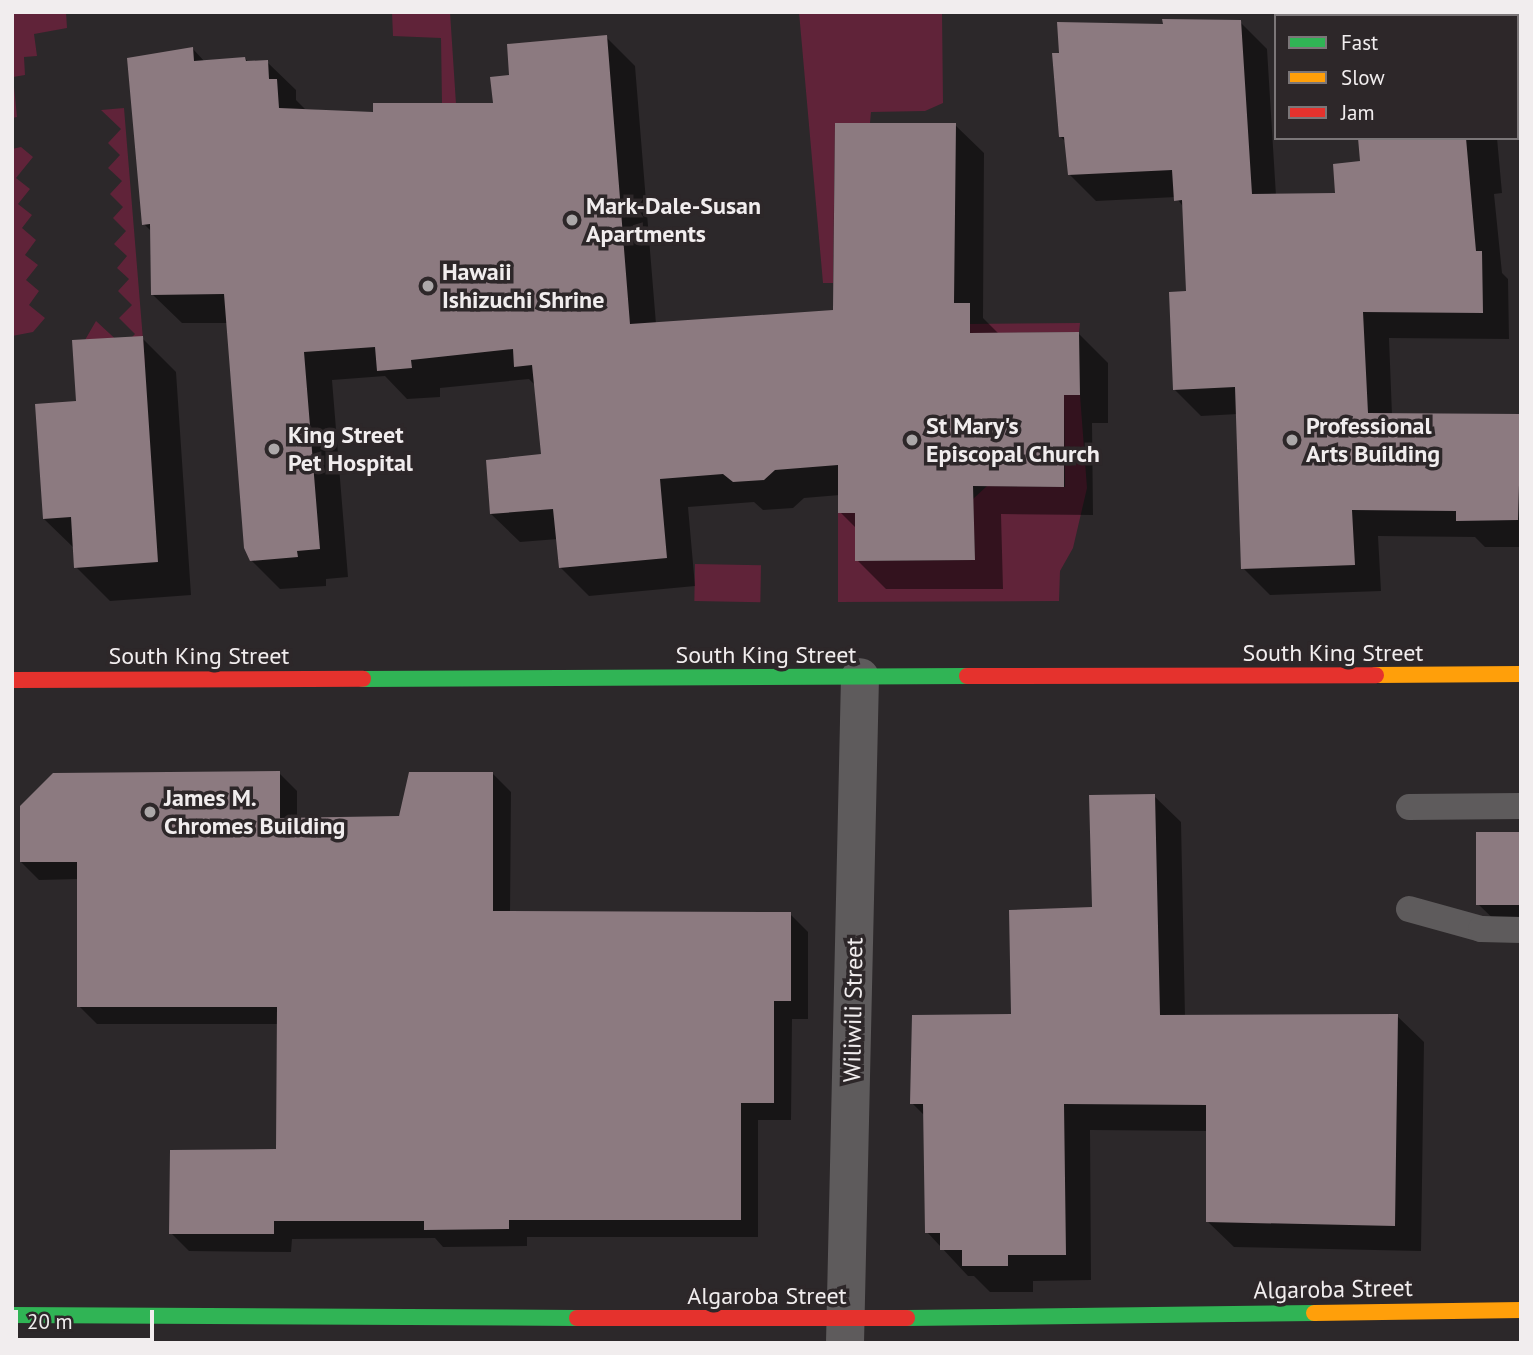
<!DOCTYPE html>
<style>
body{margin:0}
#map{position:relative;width:1533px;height:1355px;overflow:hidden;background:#2c282a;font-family:"PT Sans",sans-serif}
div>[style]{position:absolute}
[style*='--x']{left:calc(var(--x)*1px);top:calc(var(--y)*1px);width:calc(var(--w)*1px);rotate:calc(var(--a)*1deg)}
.green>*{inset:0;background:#602339;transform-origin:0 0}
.shadow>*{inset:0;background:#0007}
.building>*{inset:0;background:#8c7a80;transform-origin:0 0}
.lane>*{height:26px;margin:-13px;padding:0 13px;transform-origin:13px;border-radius:13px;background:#5e5b5c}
.street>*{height:38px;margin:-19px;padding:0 19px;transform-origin:19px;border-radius:19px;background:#5e5b5c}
.fast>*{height:16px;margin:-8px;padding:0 8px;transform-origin:8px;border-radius:8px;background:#30b455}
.slow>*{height:16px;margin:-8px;padding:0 8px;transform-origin:8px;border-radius:8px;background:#ff9f0a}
.jam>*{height:16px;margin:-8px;padding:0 8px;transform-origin:8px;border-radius:8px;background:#e5322d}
.dots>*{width:19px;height:19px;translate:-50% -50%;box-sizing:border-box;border:4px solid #2d2729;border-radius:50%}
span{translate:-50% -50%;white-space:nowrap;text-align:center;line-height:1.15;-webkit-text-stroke:7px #2d2729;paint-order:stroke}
.poi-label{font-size:24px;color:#f1edee;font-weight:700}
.left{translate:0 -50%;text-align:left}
.street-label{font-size:24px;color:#f1edee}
.frame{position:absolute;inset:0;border:14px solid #f1edee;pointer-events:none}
.legend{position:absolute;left:1274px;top:14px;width:245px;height:126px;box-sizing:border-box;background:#2d2729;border:2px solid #7b7678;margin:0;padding:9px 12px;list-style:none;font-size:21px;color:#f1edee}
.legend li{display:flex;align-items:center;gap:14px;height:35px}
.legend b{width:35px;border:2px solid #7b7678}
.scale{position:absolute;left:14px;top:1310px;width:140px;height:32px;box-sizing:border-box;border:4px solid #f1edee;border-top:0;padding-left:9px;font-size:21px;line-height:24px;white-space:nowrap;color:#f1edee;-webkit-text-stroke:5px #2d2729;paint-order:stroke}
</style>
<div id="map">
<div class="green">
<div style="clip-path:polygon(15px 12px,66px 12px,67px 28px,34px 34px,37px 56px,24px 57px,25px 75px,13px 77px,17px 117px,12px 118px,12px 14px)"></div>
<div style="clip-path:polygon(392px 12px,450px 12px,456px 104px,442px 104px,441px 38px,393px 36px)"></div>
<div style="clip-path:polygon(799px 12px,942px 12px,943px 103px,925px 111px,871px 112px,870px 123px,835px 123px,833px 283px,823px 283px)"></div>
<div style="clip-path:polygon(124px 108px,145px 364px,85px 340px,96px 321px,123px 346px,135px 334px,119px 318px,132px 305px,118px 291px,129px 279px,117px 268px,127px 256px,114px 244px,126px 231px,113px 218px,123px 207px,110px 194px,122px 181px,108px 168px,120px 155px,108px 143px,121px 129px,101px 110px)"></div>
<div style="clip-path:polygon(21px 147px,33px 157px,16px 178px,30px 189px,18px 204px,32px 215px,22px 228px,36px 240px,25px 255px,38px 265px,26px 280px,39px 291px,29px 305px,45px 318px,33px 332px,12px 336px,12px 149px)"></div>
<div style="clip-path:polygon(1080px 323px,1079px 332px,991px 333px,971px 403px,970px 324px)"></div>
<div style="clip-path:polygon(1064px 395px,1080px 395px,1087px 488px,1073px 548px,1060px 571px,1059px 601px,838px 602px,838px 513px,855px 513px,855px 561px,975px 560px,973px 499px,987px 486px,1065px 487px)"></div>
<div style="left:695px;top:564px;width:66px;height:37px;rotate:1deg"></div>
</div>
<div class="shadow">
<div style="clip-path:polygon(1240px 22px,1267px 49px,1276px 196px,1337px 195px,1362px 163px,1359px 138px,1497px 138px,1502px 193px,1494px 194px,1502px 273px,1508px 279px,1509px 339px,1389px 338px,1392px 415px,1521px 415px,1521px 547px,1485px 547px,1475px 537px,1378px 536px,1381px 591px,1270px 595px,1243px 568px,1238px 414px,1201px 416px,1174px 389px,1188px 293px,1184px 208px,1176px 197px,1096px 201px,1069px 174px,1066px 142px,1061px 137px,1164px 26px)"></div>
<div style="clip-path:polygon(606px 37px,635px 66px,656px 324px,835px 311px,955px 125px,984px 153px,983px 318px,998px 333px,1079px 334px,1108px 363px,1108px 423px,1092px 423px,1093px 515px,1001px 514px,1003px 589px,886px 589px,857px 560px,857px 529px,840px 512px,840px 495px,804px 498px,793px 508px,763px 510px,754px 502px,688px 507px,695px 586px,589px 596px,560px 567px,558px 539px,520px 542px,491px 514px,543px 456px,536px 386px,529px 379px,440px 388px,440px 397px,407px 399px,385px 376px,332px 380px,348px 577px,326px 579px,326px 586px,280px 589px,251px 560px,228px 323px,182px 323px,153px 295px,152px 232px,144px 224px,193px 49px,205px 62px,245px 58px,248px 62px,267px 62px,296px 90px,296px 100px,305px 109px,374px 114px,495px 105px,511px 76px)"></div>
<div style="clip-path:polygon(142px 338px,176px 372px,191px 595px,110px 601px,76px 567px,75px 549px,44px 519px,77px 402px)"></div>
<div style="clip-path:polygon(279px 773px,297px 791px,297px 820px,401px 818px,493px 774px,511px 792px,510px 913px,790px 914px,808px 932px,808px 1019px,792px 1019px,791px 1120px,758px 1120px,758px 1237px,527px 1237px,527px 1246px,443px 1247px,435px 1238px,292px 1239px,291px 1252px,189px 1251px,171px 1233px,278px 1151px,278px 1024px,97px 1024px,79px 1006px,79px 879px,39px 880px,21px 862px)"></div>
<div style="clip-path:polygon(1154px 796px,1181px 822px,1185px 1017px,1397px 1016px,1424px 1042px,1421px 1251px,1234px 1247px,1207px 1221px,1208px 1131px,1090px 1130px,1091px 1280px,1033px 1281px,1033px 1292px,990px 1292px,974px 1276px,968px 1276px,927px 1232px,925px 1116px,912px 1103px,1012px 1016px,1094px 909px)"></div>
<div style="clip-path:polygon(1521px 834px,1521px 931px,1506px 931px,1479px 905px)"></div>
</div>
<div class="building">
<div style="clip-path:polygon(1162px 19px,1241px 20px,1252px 194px,1335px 193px,1333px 164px,1360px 161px,1358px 138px,1466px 138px,1476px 251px,1482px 251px,1483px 313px,1363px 312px,1368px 413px,1521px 414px,1518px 520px,1456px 521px,1456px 511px,1352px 510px,1355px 565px,1241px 569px,1235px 387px,1173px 390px,1169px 292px,1186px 291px,1182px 200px,1174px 201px,1172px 170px,1068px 175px,1064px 137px,1059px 137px,1052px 53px,1059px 53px,1057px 22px,1163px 24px)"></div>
<div style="clip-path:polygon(607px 35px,630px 324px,833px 310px,835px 123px,956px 123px,954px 303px,970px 303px,970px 333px,1079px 332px,1080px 395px,1064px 395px,1064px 487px,973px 486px,975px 560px,855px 561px,855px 513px,838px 513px,838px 465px,775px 470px,764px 480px,733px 482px,723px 474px,660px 479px,667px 558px,559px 568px,553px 509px,490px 514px,486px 460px,541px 454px,532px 365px,514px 367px,513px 349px,411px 360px,412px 368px,377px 371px,375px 347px,304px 352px,320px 549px,297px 551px,298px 557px,250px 561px,244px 548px,224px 294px,151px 295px,150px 224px,142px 225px,127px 58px,193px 47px,194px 61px,245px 57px,246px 61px,268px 60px,269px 79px,277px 79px,279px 108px,373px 112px,373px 103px,493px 103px,490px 77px,509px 75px,507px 44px)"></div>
<div style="clip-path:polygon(143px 336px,158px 562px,74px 568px,71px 517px,43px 519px,35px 404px,76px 401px,72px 340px)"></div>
<div style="clip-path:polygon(280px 771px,280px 818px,399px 816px,409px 772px,493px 772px,493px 911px,791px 912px,791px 1001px,774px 1001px,774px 1103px,741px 1103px,741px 1220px,509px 1220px,509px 1229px,424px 1230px,424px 1221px,274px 1221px,274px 1234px,169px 1234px,170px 1150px,276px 1149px,277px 1007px,77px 1007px,77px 862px,20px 862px,20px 806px,53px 773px)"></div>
<div style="clip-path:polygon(1155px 794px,1160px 1015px,1398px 1014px,1395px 1226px,1206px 1222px,1206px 1105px,1064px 1104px,1066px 1255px,1008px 1255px,1008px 1266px,962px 1266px,962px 1250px,940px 1250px,940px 1233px,925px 1233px,923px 1104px,910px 1104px,912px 1015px,1011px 1014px,1009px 910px,1092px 907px,1089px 795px)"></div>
<div style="left:1521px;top:832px;width:73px;height:45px;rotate:90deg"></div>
</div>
<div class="lane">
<div style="--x:1409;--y:807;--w:112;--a:-0.5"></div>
<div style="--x:1409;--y:909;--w:75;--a:15.5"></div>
<div style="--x:1481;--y:929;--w:40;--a:1.4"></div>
</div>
<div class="street">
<div style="--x:1515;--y:12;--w:4;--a:90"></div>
<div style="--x:1517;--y:48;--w:51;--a:85.5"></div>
<div style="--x:845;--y:1343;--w:666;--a:-88.71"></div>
</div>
<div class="fast">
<div style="--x:363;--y:679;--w:604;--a:-0.28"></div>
<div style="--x:12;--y:1315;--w:565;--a:0.3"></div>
<div style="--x:907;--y:1318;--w:407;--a:-0.7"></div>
</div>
<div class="slow">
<div style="--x:1376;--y:675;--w:145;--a:-0.4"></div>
<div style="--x:1314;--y:1313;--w:207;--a:-0.8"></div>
</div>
<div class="jam">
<div style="--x:967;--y:676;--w:409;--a:-0.1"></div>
<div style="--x:12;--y:680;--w:351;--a:-0.2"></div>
<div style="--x:577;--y:1318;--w:330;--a:0"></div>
</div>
<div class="dots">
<div style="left:572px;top:220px;background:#aca8a9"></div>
<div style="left:428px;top:286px;background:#aca8a9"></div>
<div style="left:912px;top:440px;background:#aca8a9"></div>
<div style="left:1292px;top:440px;background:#aca8a9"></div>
<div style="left:274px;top:449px;background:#aca8a9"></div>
<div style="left:150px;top:812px;background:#aca8a9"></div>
</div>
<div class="poi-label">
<span class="left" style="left:586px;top:220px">Mark-Dale-Susan<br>Apartments</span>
<span class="left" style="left:442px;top:286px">Hawaii<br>Ishizuchi Shrine</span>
<span class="left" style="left:926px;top:440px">St Mary's<br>Episcopal Church</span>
<span class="left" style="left:1306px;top:440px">Professional<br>Arts Building</span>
<span class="left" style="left:288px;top:449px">King Street<br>Pet Hospital</span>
<span class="left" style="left:164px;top:812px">James M.<br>Chromes Building</span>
</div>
<div class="street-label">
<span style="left:1333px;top:653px">South King Street</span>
<span style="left:766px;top:655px">South King Street</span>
<span style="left:199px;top:656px">South King Street</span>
<span style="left:853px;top:1010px;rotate:-89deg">Wiliwili Street</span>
<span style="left:1333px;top:1289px;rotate:-1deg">Algaroba Street</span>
<span style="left:767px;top:1296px">Algaroba Street</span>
</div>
<div class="frame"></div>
<ul class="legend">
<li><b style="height:9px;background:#30b455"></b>Fast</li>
<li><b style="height:9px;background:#ff9f0a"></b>Slow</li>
<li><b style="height:9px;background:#e5322d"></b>Jam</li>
</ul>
<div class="scale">20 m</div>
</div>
